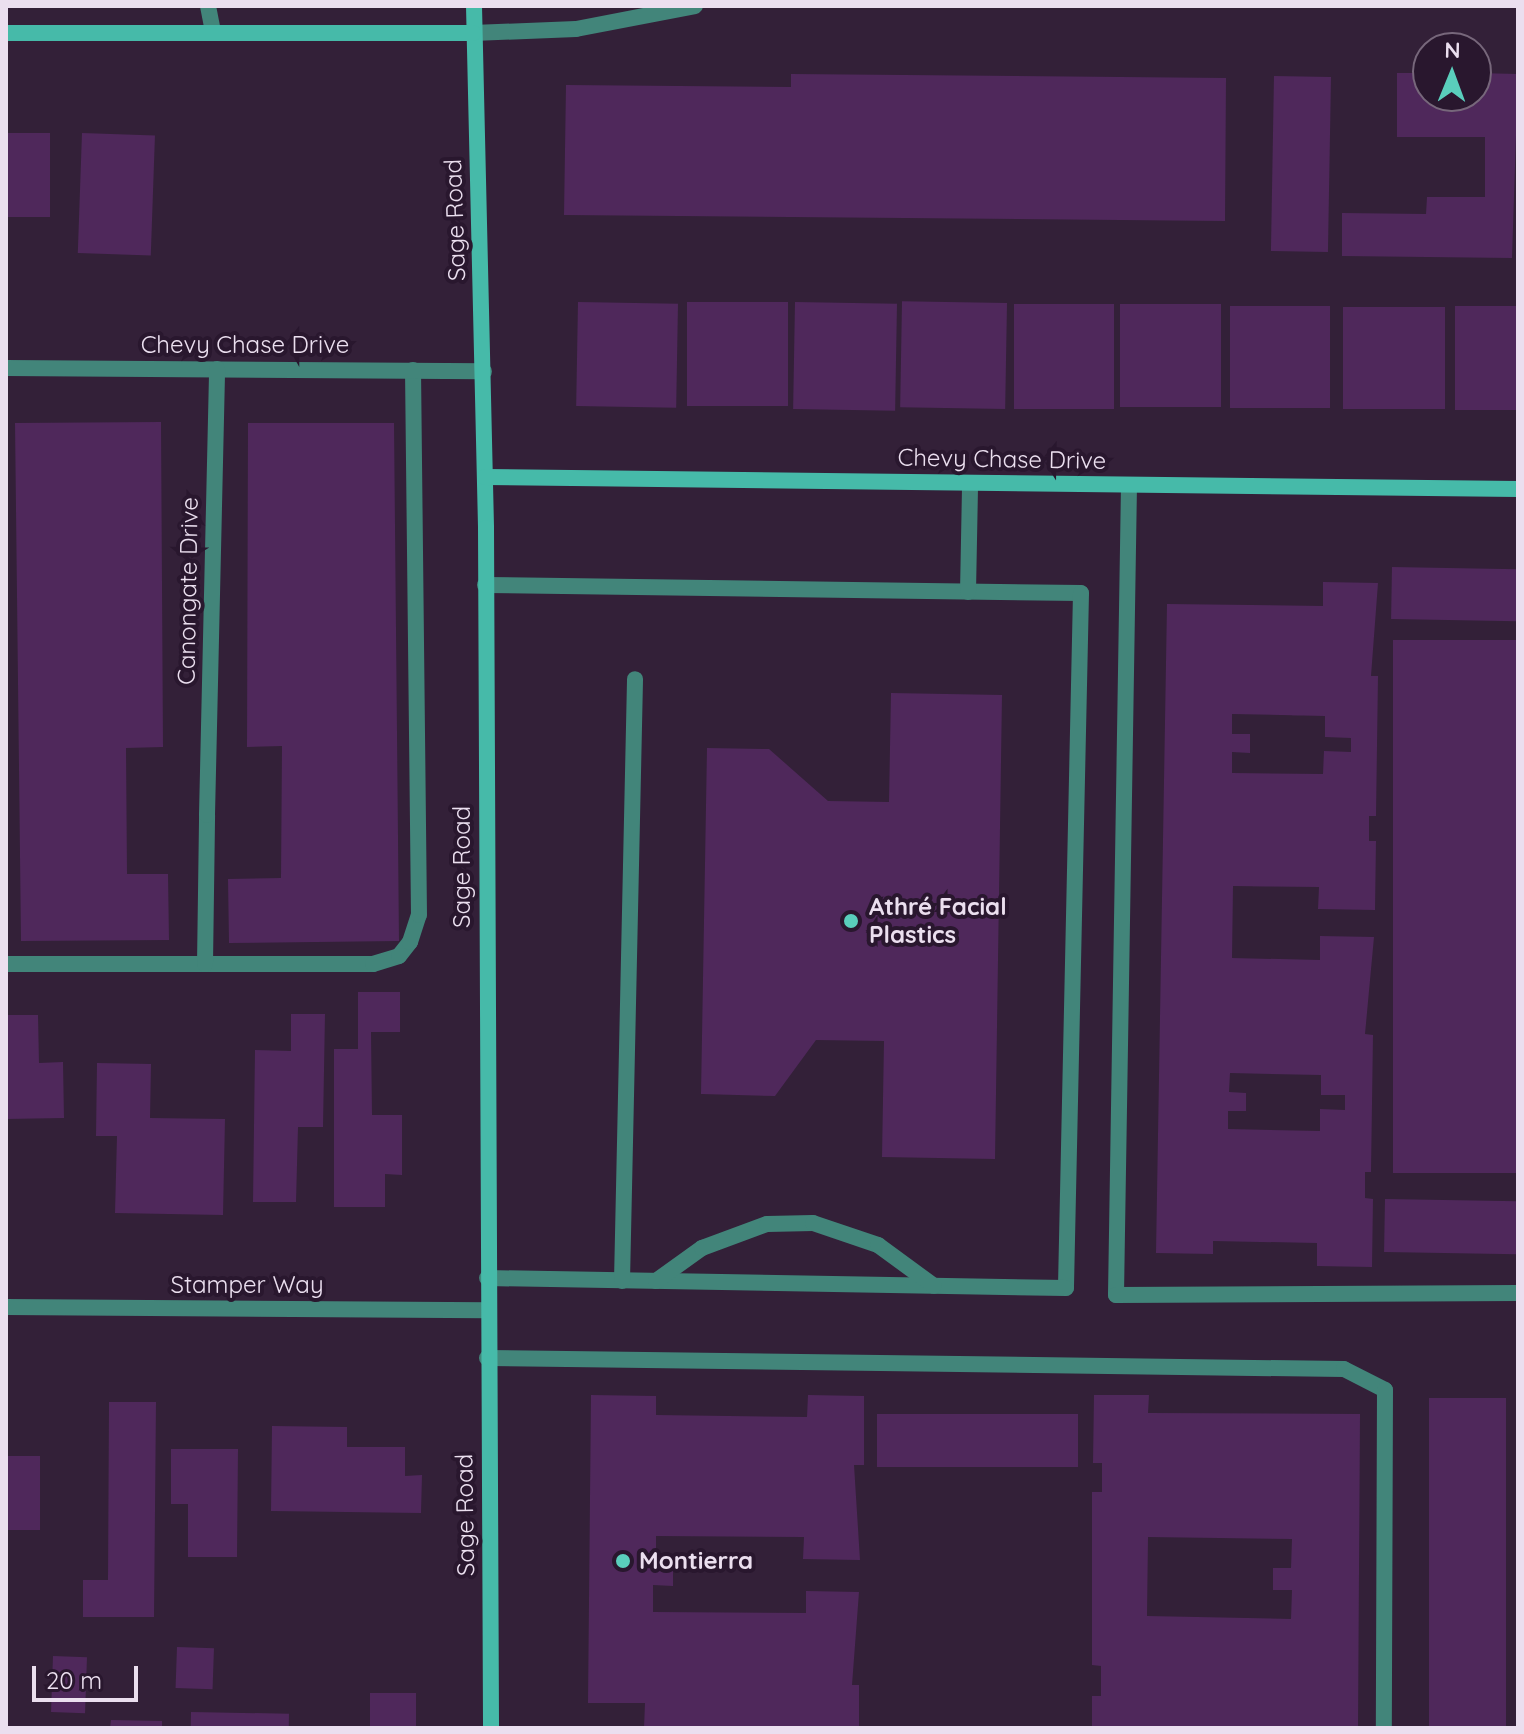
<!DOCTYPE html>
<meta charset="utf-8">
<style>
body{margin:0}
#map{position:relative;width:1524px;height:1734px;overflow:hidden;background:#332038;font-family:Quicksand,sans-serif}
div>[style]{position:absolute}
[style*='--x']{left:calc(var(--x)*1px);top:calc(var(--y)*1px);width:calc(var(--w)*1px);rotate:calc(var(--a)*1deg)}
.building>*{inset:0;background:#4f285b;transform-origin:0 0}
.lane>*{height:16px;margin:-8px;padding:0 8px;transform-origin:8px;border-radius:8px;background:#42857a}
.street>*{height:16px;margin:-8px;padding:0 8px;transform-origin:8px;border-radius:8px;background:#42857a}
.secondary>*{height:16px;margin:-8px;padding:0 8px;transform-origin:8px;border-radius:8px;background:#46baa9}
.dots>*{width:22px;height:22px;translate:-50% -50%;box-sizing:border-box;border:4px solid #29172e;border-radius:50%}
span{translate:-50% -50%;white-space:nowrap;text-align:center;line-height:1.15;-webkit-text-stroke:8px #29172e;paint-order:stroke}
.street-label{font-size:24px;color:#ebdfef}
.poi-label{font-size:24px;color:#ebdfef;font-weight:700}
.left{translate:0 -50%;text-align:left}
.frame{position:absolute;inset:0;border:8px solid #ebdfef;pointer-events:none}
.north{position:absolute;left:1412px;top:32px;width:80px;height:80px;box-sizing:border-box;background:#29172e;border:2px solid #77677b;border-radius:50%;rotate:1deg;font-size:22px;font-weight:700;line-height:32px;text-align:center;color:#ebdfef}
.north::after{content:'';display:block;margin:auto;width:28px;height:36px;background:#5acebc;clip-path:polygon(50% 0,100% 100%,50% 72%,0 100%)}
.scale{position:absolute;left:32px;top:1666px;width:106px;height:36px;box-sizing:border-box;border:4px solid #ebdfef;border-top:0;padding-left:10px;font-size:24px;line-height:28px;white-space:nowrap;color:#ebdfef;-webkit-text-stroke:6px #29172e;paint-order:stroke}
</style>
<div id="map">
<div class="building">
<div style="clip-path:polygon(1397px 73px,1428px 73px,1428px 96px,1476px 96px,1476px 73px,1518px 74px,1512px 258px,1342px 256px,1342px 213px,1426px 214px,1427px 197px,1485px 197px,1485px 137px,1397px 137px)"></div>
<div style="clip-path:polygon(791px 74px,1226px 78px,1225px 221px,564px 215px,566px 85px,791px 87px)"></div>
<div style="left:1274px;top:76px;width:57px;height:175px;rotate:1deg"></div>
<div style="left:6px;top:133px;width:44px;height:84px"></div>
<div style="left:82px;top:133px;width:73px;height:120px;rotate:2deg"></div>
<div style="left:578px;top:302px;width:100px;height:104px;rotate:1deg"></div>
<div style="left:687px;top:302px;width:101px;height:104px"></div>
<div style="left:795px;top:302px;width:102px;height:107px;rotate:1deg"></div>
<div style="left:1007px;top:303px;width:106px;height:105px;rotate:91deg"></div>
<div style="left:1014px;top:304px;width:100px;height:105px"></div>
<div style="left:1221px;top:304px;width:103px;height:101px;rotate:90deg"></div>
<div style="left:1230px;top:306px;width:100px;height:102px"></div>
<div style="left:1455px;top:306px;width:63px;height:104px"></div>
<div style="left:1343px;top:307px;width:102px;height:102px"></div>
<div style="clip-path:polygon(161px 422px,163px 747px,126px 748px,127px 874px,168px 874px,169px 940px,21px 941px,15px 423px)"></div>
<div style="clip-path:polygon(248px 423px,394px 423px,399px 941px,229px 943px,228px 879px,281px 878px,282px 746px,247px 747px)"></div>
<div style="left:1392px;top:567px;width:126px;height:52px;rotate:1deg"></div>
<div style="clip-path:polygon(evenodd,1323px 582px,1378px 583px,1371px 676px,1378px 676px,1376px 816px,1369px 816px,1369px 841px,1376px 841px,1375px 910px,1318px 909px,1319px 887px,1233px 886px,1232px 958px,1320px 960px,1320px 936px,1374px 937px,1365px 1034px,1373px 1035px,1371px 1172px,1365px 1172px,1365px 1198px,1373px 1199px,1372px 1267px,1317px 1266px,1317px 1243px,1213px 1241px,1213px 1254px,1156px 1253px,1167px 604px,1323px 606px,1323px 582px,1232px 714px,1325px 716px,1325px 737px,1351px 738px,1351px 752px,1324px 751px,1323px 774px,1232px 773px,1232px 752px,1250px 753px,1250px 734px,1232px 734px,1232px 714px,1323px 582px,1230px 1073px,1321px 1075px,1321px 1095px,1345px 1095px,1345px 1110px,1320px 1109px,1320px 1131px,1228px 1129px,1228px 1111px,1246px 1111px,1246px 1093px,1229px 1092px,1230px 1073px)"></div>
<div style="left:1393px;top:640px;width:125px;height:533px"></div>
<div style="clip-path:polygon(891px 693px,1002px 695px,995px 1159px,882px 1157px,884px 1041px,816px 1040px,775px 1096px,701px 1094px,707px 748px,769px 749px,828px 801px,889px 802px)"></div>
<div style="clip-path:polygon(358px 992px,400px 992px,400px 1032px,371px 1032px,372px 1115px,402px 1115px,402px 1175px,385px 1174px,385px 1207px,334px 1207px,334px 1049px,358px 1049px)"></div>
<div style="clip-path:polygon(291px 1014px,325px 1014px,323px 1127px,298px 1127px,296px 1202px,253px 1202px,255px 1050px,291px 1051px)"></div>
<div style="clip-path:polygon(6px 1015px,38px 1015px,39px 1063px,63px 1062px,64px 1118px,6px 1119px)"></div>
<div style="clip-path:polygon(97px 1063px,151px 1064px,150px 1118px,225px 1119px,223px 1215px,115px 1213px,117px 1136px,96px 1136px)"></div>
<div style="left:1385px;top:1199px;width:133px;height:53px;rotate:1deg"></div>
<div style="clip-path:polygon(591px 1395px,656px 1396px,656px 1415px,807px 1417px,808px 1395px,864px 1396px,864px 1465px,854px 1465px,860px 1560px,803px 1559px,804px 1537px,656px 1536px,656px 1562px,673px 1562px,673px 1586px,653px 1585px,653px 1612px,806px 1613px,806px 1591px,859px 1592px,852px 1685px,859px 1685px,859px 1728px,644px 1728px,645px 1703px,588px 1703px)"></div>
<div style="clip-path:polygon(evenodd,1094px 1395px,1149px 1395px,1148px 1413px,1360px 1414px,1358px 1728px,1092px 1728px,1092px 1696px,1101px 1696px,1101px 1666px,1092px 1665px,1092px 1492px,1102px 1492px,1102px 1463px,1093px 1463px,1094px 1395px,1148px 1537px,1292px 1539px,1291px 1568px,1273px 1568px,1273px 1590px,1292px 1590px,1291px 1619px,1147px 1616px,1148px 1537px)"></div>
<div style="left:1429px;top:1398px;width:77px;height:329px"></div>
<div style="clip-path:polygon(109px 1402px,156px 1402px,154px 1617px,83px 1617px,83px 1580px,108px 1580px)"></div>
<div style="left:877px;top:1414px;width:201px;height:53px"></div>
<div style="clip-path:polygon(272px 1426px,347px 1427px,347px 1447px,405px 1447px,405px 1476px,422px 1475px,421px 1513px,271px 1511px)"></div>
<div style="clip-path:polygon(171px 1449px,238px 1449px,237px 1557px,188px 1557px,188px 1504px,171px 1504px)"></div>
<div style="left:6px;top:1456px;width:34px;height:74px"></div>
<div style="left:177px;top:1647px;width:37px;height:41px;rotate:2deg"></div>
<div style="left:53px;top:1656px;width:34px;height:56px;rotate:2deg"></div>
<div style="left:370px;top:1693px;width:46px;height:35px"></div>
<div style="left:191px;top:1712px;width:98px;height:16px;rotate:1deg"></div>
<div style="clip-path:polygon(111px 1720px,162px 1721px,162px 1728px,110px 1728px)"></div>
</div>
<div class="lane">
<div style="--x:1129;--y:485;--w:810;--a:90.92"></div>
<div style="--x:1116;--y:1295;--w:402;--a:-0.3"></div>
<div style="--x:485;--y:585;--w:596;--a:0.77"></div>
<div style="--x:1081;--y:593;--w:695;--a:91.24"></div>
<div style="--x:1066;--y:1288;--w:579;--a:-179.01"></div>
<div style="--x:968;--y:592;--w:109;--a:-88.9"></div>
<div style="--x:6;--y:964;--w:367;--a:0"></div>
<div style="--x:373;--y:964;--w:27;--a:-17"></div>
<div style="--x:399;--y:956;--w:18;--a:-52"></div>
<div style="--x:410;--y:942;--w:28;--a:-72"></div>
<div style="--x:419;--y:915;--w:545;--a:-90.63"></div>
<div style="--x:205;--y:964;--w:149;--a:-89.2"></div>
<div style="--x:622;--y:1281;--w:602;--a:-88.76"></div>
<div style="--x:656;--y:1281;--w:57;--a:-35.7"></div>
<div style="--x:702;--y:1248;--w:69;--a:-20.3"></div>
<div style="--x:767;--y:1224;--w:46;--a:-1.2"></div>
<div style="--x:813;--y:1223;--w:69;--a:18.7"></div>
<div style="--x:878;--y:1245;--w:69;--a:36.2"></div>
<div style="--x:487;--y:1358;--w:857;--a:0.74"></div>
<div style="--x:1344;--y:1369;--w:46;--a:27.1"></div>
<div style="--x:1385;--y:1390;--w:338;--a:90.2"></div>
</div>
<div class="street">
<div style="--x:208;--y:6;--w:25;--a:79"></div>
<div style="--x:473;--y:33;--w:103;--a:-2.2"></div>
<div style="--x:576;--y:29;--w:121;--a:-10.9"></div>
<div style="--x:6;--y:368;--w:478;--a:0.4"></div>
<div style="--x:207;--y:815;--w:446;--a:-88.7"></div>
<div style="--x:6;--y:1307;--w:481;--a:0.4"></div>
</div>
<div class="secondary">
<div style="--x:474;--y:6;--w:522;--a:88.68"></div>
<div style="--x:486;--y:528;--w:1200;--a:89.76"></div>
<div style="--x:6;--y:33;--w:467;--a:0"></div>
<div style="--x:485;--y:477;--w:1033;--a:0.67"></div>
</div>
<div class="dots">
<div style="left:851px;top:921px;background:#5acebc"></div>
<div style="left:623px;top:1561px;background:#5acebc"></div>
</div>
<div class="street-label">
<span style="left:455px;top:220px;rotate:-92deg">Sage Road</span>
<span style="left:245px;top:345px">Chevy Chase Drive</span>
<span style="left:1002px;top:459px;rotate:1deg">Chevy Chase Drive</span>
<span style="left:188px;top:591px;rotate:-89deg">Canongate Drive</span>
<span style="left:462px;top:867px;rotate:-90deg">Sage Road</span>
<span style="left:247px;top:1285px">Stamper Way</span>
<span style="left:465px;top:1515px;rotate:-91deg">Sage Road</span>
</div>
<div class="poi-label">
<span class="left" style="left:869px;top:921px">Athré Facial<br>Plastics</span>
<span class="left" style="left:639px;top:1561px">Montierra</span>
</div>
<div class="frame"></div>
<div class="north">N</div>
<div class="scale">20 m</div>
</div>
